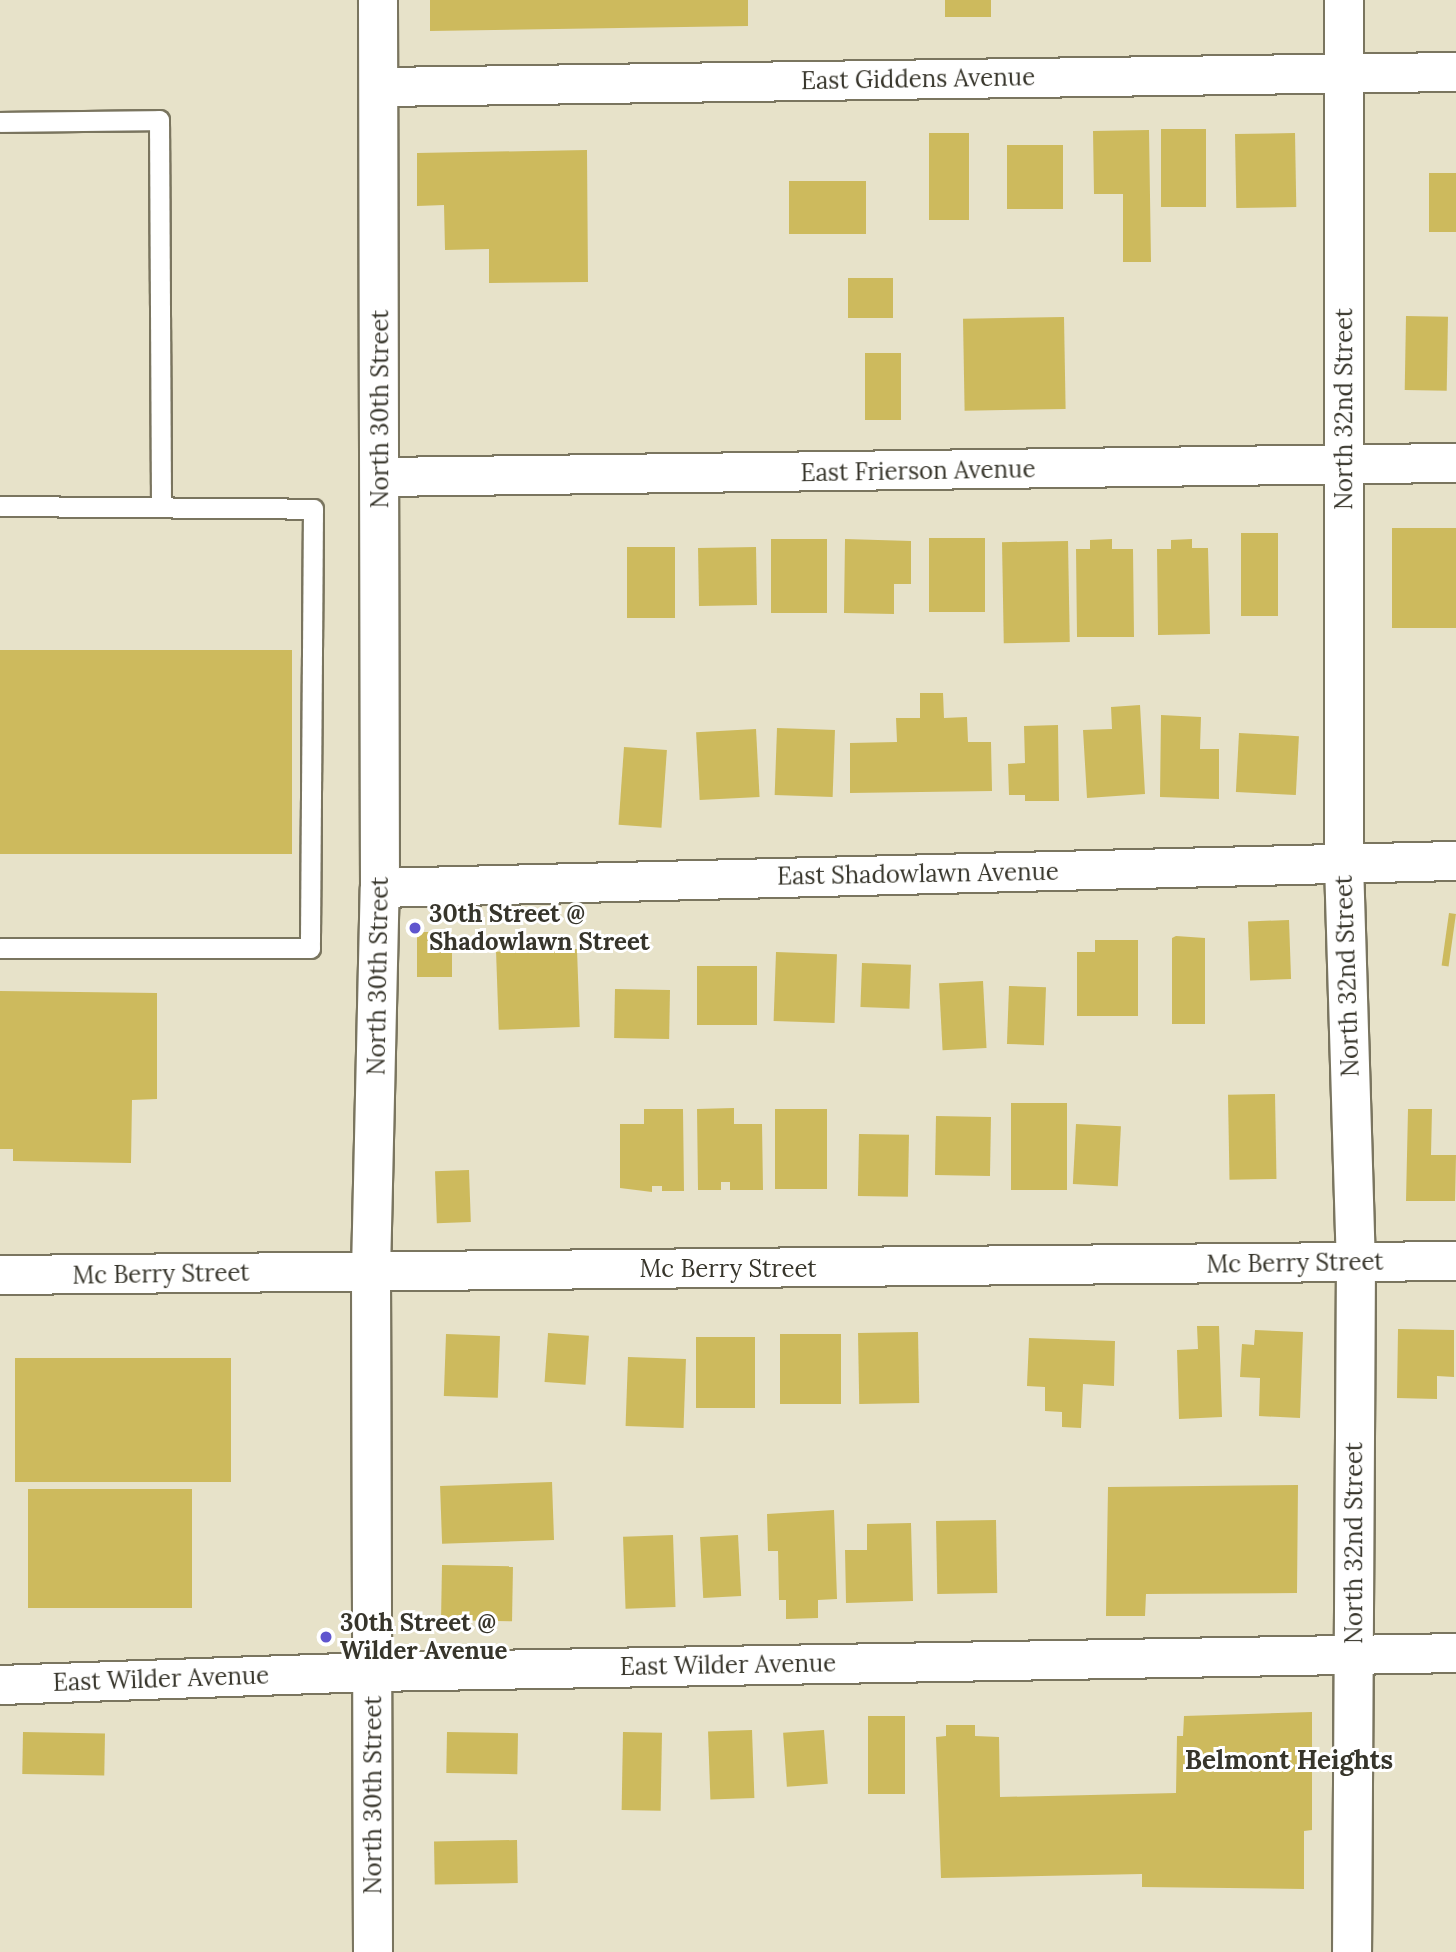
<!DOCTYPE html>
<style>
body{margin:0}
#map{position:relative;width:1456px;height:1952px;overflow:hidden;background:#e7e2c9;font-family:Lora,serif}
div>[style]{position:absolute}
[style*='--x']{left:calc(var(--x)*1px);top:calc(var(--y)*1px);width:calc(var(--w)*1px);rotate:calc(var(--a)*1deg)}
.building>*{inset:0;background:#cdba5d;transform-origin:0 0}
.roads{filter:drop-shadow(2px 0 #7a755f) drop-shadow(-2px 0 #7a755f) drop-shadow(0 2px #7a755f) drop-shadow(0 -2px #7a755f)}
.service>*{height:19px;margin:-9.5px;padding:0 9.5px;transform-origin:9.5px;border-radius:9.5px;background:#fff}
.minor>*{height:38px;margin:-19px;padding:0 19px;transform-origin:19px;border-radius:19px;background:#fff}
.tertiary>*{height:38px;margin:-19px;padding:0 19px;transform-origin:19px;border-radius:19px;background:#fff}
.dots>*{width:19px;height:19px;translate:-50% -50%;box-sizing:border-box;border:4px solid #fff;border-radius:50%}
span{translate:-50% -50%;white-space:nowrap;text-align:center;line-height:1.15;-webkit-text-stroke:6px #fff;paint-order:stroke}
.street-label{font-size:24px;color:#37352b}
.poi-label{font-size:24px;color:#37352b;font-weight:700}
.left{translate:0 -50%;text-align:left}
.neighbourhood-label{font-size:26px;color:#37352b;font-weight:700}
</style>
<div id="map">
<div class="building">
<div style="clip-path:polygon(430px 0,748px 0,748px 26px,430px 31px)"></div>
<div style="left:945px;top:0;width:46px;height:17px"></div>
<div style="left:1161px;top:129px;width:45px;height:78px"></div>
<div style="clip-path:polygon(1149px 130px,1151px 262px,1123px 262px,1123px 194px,1094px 194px,1093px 131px)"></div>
<div style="left:929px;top:133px;width:40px;height:87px"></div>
<div style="left:1295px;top:133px;width:74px;height:60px;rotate:89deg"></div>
<div style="left:1007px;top:145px;width:56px;height:64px"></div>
<div style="clip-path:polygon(587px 150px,588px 282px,489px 283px,489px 249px,445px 250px,444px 205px,417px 206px,417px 153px)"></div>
<div style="left:1429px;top:173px;width:27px;height:59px"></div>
<div style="left:789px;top:181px;width:77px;height:53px"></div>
<div style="left:893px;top:278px;width:40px;height:45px;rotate:90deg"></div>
<div style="left:1406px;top:316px;width:42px;height:74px;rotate:1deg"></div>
<div style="left:1064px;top:317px;width:92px;height:101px;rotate:89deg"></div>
<div style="left:865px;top:353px;width:36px;height:67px"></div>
<div style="left:1456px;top:528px;width:100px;height:64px;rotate:90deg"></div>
<div style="left:1241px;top:533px;width:37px;height:83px"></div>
<div style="left:929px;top:538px;width:56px;height:74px"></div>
<div style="left:771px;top:539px;width:56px;height:74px"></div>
<div style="clip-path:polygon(845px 539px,911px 541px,911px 584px,894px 584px,894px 614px,844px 613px)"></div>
<div style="clip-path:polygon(1112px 539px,1112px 549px,1133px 549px,1134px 637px,1077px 637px,1076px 549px,1090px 549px,1090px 540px)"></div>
<div style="clip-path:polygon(1192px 539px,1192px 548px,1208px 548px,1210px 634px,1158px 635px,1157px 549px,1171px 549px,1171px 540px)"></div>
<div style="left:1068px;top:541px;width:101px;height:66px;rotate:89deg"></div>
<div style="left:627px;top:547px;width:48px;height:71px"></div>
<div style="left:756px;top:547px;width:58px;height:58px;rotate:89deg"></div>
<div style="left:0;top:650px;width:292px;height:204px"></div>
<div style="clip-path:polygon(920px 693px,943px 693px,944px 718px,967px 717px,968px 742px,991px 742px,992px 791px,850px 793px,850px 743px,897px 742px,896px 718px,920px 718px)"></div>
<div style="clip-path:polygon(1140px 705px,1145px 794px,1087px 798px,1083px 730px,1112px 729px,1111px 707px)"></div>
<div style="clip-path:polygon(1161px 715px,1201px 717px,1200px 749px,1219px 749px,1219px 799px,1160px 797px)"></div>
<div style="clip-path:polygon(1058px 725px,1059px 801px,1025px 801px,1025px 795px,1009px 795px,1008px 764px,1025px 763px,1024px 726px)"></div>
<div style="left:777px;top:728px;width:58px;height:67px;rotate:2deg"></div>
<div style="left:756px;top:729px;width:68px;height:60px;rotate:87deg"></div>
<div style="left:1239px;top:733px;width:60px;height:59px;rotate:3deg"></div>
<div style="left:624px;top:747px;width:43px;height:78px;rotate:4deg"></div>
<div style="left:1449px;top:913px;width:7px;height:53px;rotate:8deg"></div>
<div style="left:1289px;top:920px;width:59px;height:41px;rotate:88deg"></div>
<div style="left:417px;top:932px;width:35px;height:45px"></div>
<div style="clip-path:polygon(1176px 936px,1205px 938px,1205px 1024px,1172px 1024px,1172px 938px)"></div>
<div style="clip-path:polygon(1095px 940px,1138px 940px,1138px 1016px,1077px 1016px,1077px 952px,1095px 952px)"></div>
<div style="left:577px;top:949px;width:78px;height:81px;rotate:88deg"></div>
<div style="left:776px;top:952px;width:61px;height:69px;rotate:2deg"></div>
<div style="left:862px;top:963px;width:49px;height:44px;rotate:2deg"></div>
<div style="left:697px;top:966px;width:60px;height:59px"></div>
<div style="left:983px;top:981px;width:67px;height:44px;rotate:87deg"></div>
<div style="left:1009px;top:986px;width:37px;height:58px;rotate:2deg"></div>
<div style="left:615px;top:989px;width:55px;height:49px;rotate:1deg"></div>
<div style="clip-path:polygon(0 991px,157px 993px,157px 1099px,132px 1100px,131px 1163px,13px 1161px,13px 1149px,0 1149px)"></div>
<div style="left:1275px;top:1094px;width:85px;height:47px;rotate:89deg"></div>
<div style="left:1011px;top:1103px;width:56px;height:87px"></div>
<div style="clip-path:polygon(734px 1108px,734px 1124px,762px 1124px,763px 1190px,730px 1190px,730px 1182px,721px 1182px,721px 1190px,698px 1190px,697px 1109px)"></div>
<div style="clip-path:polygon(644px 1109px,683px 1109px,684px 1191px,662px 1191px,662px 1186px,652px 1186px,652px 1192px,620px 1188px,620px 1124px,644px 1124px)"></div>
<div style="left:775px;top:1109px;width:52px;height:80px"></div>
<div style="clip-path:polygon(1408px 1109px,1432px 1109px,1431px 1155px,1456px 1155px,1455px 1201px,1406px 1201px)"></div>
<div style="left:936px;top:1116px;width:55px;height:59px;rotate:1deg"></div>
<div style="left:1076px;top:1124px;width:45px;height:60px;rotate:3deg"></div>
<div style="left:859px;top:1134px;width:50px;height:62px;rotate:1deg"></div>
<div style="left:469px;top:1170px;width:52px;height:34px;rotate:88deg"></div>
<div style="clip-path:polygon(1197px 1326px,1219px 1326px,1222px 1417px,1179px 1419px,1177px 1350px,1198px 1349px)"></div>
<div style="clip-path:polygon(1398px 1329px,1454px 1330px,1454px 1377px,1437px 1376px,1437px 1399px,1397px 1398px)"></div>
<div style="clip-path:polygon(1255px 1330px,1303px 1332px,1300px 1418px,1259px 1416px,1260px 1378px,1240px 1377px,1242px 1344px,1254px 1345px)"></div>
<div style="left:918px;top:1332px;width:71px;height:60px;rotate:89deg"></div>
<div style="left:548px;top:1333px;width:41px;height:49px;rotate:4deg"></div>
<div style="left:446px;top:1334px;width:54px;height:62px;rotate:2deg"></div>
<div style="left:780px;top:1334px;width:61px;height:70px"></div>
<div style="left:696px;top:1337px;width:59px;height:71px"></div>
<div style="clip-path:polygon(1029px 1338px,1115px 1341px,1114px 1386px,1083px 1384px,1081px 1428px,1062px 1427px,1062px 1412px,1045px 1411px,1045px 1387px,1027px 1386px)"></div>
<div style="left:628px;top:1357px;width:58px;height:69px;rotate:2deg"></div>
<div style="left:15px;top:1358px;width:216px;height:124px"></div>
<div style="left:552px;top:1482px;width:58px;height:112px;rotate:88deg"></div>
<div style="clip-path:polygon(1298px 1485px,1297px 1593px,1146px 1594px,1145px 1616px,1106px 1616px,1108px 1487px)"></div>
<div style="left:192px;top:1489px;width:119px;height:164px;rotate:90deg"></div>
<div style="clip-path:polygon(834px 1510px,837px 1599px,818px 1600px,818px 1618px,786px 1619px,786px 1600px,779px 1600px,778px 1551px,768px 1551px,767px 1514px)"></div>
<div style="left:996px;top:1520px;width:73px;height:60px;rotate:89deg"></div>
<div style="clip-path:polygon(911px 1523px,913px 1601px,846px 1603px,845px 1550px,867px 1550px,867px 1524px)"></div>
<div style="left:673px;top:1535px;width:72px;height:50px;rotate:88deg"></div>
<div style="left:738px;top:1535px;width:61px;height:38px;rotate:87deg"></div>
<div style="left:442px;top:1565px;width:71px;height:55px;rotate:1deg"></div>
<div style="clip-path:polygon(1312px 1712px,1312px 1830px,1304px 1831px,1304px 1889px,1142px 1887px,1142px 1874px,941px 1878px,936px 1737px,946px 1736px,946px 1725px,975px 1725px,975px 1736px,999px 1737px,1000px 1797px,1176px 1793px,1177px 1736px,1183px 1736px,1184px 1716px)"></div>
<div style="left:868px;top:1716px;width:37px;height:78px"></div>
<div style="left:752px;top:1730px;width:68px;height:44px;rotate:88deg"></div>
<div style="left:824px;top:1730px;width:54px;height:41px;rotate:86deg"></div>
<div style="left:23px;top:1732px;width:82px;height:42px;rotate:1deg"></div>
<div style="left:447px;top:1732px;width:71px;height:41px;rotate:1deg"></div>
<div style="left:623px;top:1732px;width:39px;height:78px;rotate:1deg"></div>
<div style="left:517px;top:1840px;width:43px;height:83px;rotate:89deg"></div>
</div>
<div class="roads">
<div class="service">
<div style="--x:0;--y:122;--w:159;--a:-0.7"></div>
<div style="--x:159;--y:120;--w:387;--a:89.7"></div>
<div style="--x:0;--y:506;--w:313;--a:0.5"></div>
<div style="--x:313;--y:509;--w:439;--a:90.4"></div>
<div style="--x:310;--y:948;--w:310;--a:180"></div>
</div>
<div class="minor">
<div style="--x:1344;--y:0;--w:863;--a:90"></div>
<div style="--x:1344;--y:863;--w:400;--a:88.3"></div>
<div style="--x:1356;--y:1263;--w:689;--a:90.33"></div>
<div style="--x:380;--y:87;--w:1076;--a:-0.8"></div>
<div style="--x:380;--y:477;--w:1076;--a:-0.75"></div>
<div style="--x:380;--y:888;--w:1076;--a:-1.44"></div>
<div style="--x:0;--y:1275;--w:1456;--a:-0.55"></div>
<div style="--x:0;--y:1685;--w:372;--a:-2"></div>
<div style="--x:372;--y:1672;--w:1084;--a:-1"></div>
</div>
<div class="tertiary">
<div style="--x:373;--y:1952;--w:680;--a:-90.17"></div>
<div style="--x:371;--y:1272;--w:384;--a:-88.7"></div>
<div style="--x:380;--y:888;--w:888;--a:-90.13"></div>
</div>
</div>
<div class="dots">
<div style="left:415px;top:928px;background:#5f55ce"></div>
<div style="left:326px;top:1637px;background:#5f55ce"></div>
</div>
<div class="street-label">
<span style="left:918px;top:79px;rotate:-1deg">East Giddens Avenue</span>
<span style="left:380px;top:409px;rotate:-90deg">North 30th Street</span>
<span style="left:1344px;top:409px;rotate:-90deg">North 32nd Street</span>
<span style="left:918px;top:471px;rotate:-1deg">East Frierson Avenue</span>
<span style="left:918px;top:874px;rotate:-1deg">East Shadowlawn Avenue</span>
<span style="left:378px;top:976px;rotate:-89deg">North 30th Street</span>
<span style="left:1347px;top:976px;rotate:-92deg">North 32nd Street</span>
<span style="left:1295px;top:1263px;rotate:-1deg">Mc Berry Street</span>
<span style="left:728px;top:1269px">Mc Berry Street</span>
<span style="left:161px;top:1274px;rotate:-1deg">Mc Berry Street</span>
<span style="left:1354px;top:1543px;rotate:-90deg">North 32nd Street</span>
<span style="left:728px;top:1665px;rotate:-1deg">East Wilder Avenue</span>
<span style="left:161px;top:1679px;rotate:-2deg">East Wilder Avenue</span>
<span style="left:373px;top:1795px;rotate:-90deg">North 30th Street</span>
</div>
<div class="poi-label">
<span class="left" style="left:429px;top:928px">30th Street @<br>Shadowlawn Street</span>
<span class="left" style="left:340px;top:1637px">30th Street @<br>Wilder Avenue</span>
</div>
<div class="neighbourhood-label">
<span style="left:1289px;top:1760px">Belmont Heights</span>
</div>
</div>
